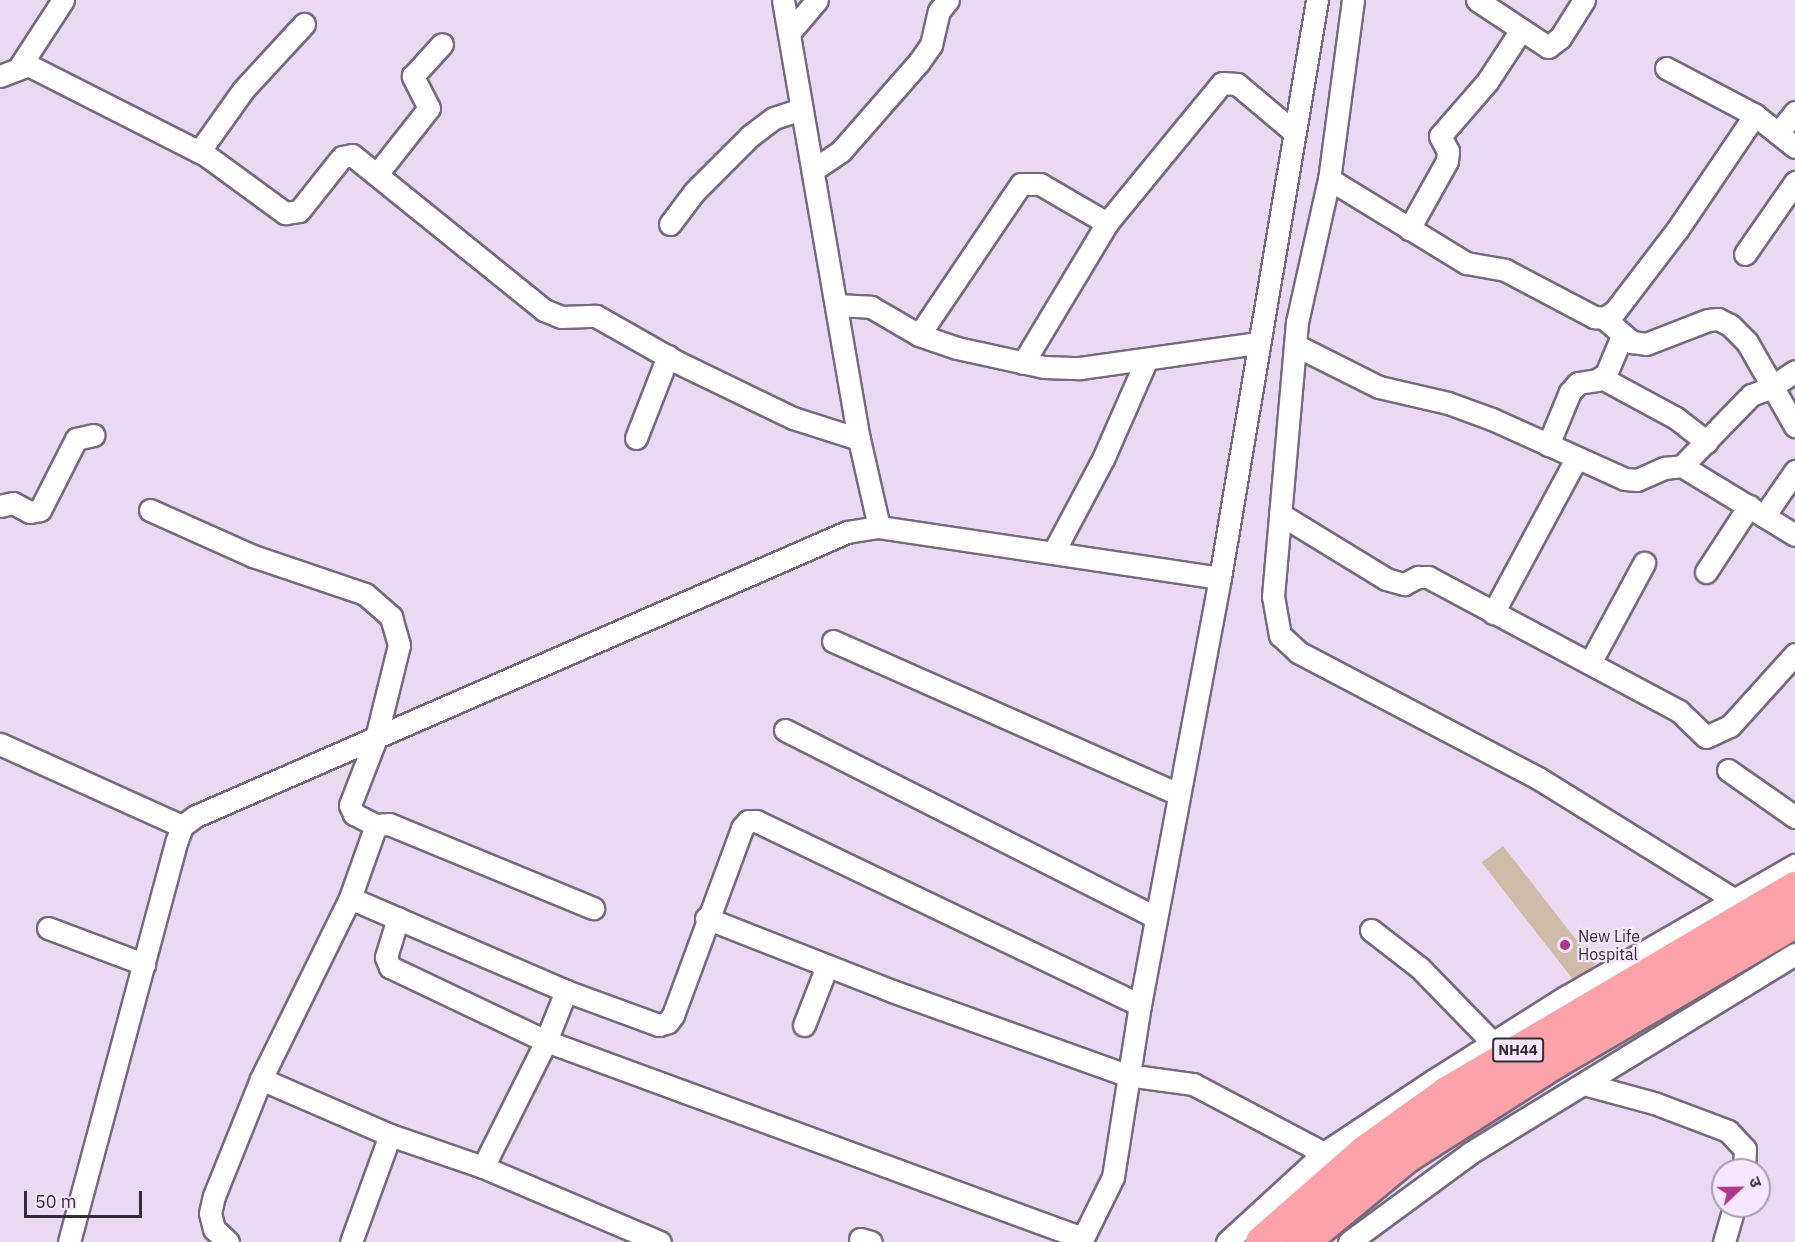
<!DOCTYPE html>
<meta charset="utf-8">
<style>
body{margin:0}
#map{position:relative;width:1795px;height:1242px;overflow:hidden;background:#e9daf1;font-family:"IBM Plex Sans","Noto Sans Devanagari",sans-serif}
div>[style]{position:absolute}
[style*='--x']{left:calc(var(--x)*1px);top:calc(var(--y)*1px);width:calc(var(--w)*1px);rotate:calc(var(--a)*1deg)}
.building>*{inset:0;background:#cebba8;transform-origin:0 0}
.roads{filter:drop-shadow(2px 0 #776a7e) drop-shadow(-2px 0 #776a7e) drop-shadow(0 2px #776a7e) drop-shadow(0 -2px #776a7e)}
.minor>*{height:21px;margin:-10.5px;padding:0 10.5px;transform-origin:10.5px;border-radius:10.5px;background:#fff}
.highway>*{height:32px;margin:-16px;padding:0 16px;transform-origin:16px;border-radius:16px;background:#fca3a9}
.dots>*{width:16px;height:16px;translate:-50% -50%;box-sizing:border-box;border:3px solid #f6e7fe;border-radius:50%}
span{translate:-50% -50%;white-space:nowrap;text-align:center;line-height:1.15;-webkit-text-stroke:4.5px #f6e7fe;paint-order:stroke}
.shield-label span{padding:2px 4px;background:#f6e7fe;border:2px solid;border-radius:4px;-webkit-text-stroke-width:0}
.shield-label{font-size:15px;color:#332d36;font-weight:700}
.poi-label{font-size:16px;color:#332d36}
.left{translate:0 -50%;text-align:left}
.north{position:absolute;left:1711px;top:1158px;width:60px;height:60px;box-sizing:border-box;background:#f6e7fe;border:2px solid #a89dae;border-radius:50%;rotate:68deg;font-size:16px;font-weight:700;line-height:24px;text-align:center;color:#332d36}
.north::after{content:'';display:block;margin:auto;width:21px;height:27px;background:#b03689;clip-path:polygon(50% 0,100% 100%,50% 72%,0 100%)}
.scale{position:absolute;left:24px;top:1191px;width:118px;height:27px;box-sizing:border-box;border:3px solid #332d36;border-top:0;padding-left:8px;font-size:18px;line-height:21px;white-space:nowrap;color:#332d36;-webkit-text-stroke:4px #f6e7fe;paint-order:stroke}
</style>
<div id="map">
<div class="building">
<div style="left:1503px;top:846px;width:150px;height:27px;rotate:52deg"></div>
</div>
<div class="roads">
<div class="minor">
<div style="--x:783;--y:0;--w:446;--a:80.2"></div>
<div style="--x:859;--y:439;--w:90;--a:77.2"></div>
<div style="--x:1353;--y:0;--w:181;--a:97.6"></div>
<div style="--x:1329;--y:179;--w:147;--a:102.6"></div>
<div style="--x:1297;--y:322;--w:275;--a:95"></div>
<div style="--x:1273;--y:596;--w:40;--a:80"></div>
<div style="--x:1280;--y:635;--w:25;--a:43"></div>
<div style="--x:1298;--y:652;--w:271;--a:27.7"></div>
<div style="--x:1538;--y:778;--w:232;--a:31.8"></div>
<div style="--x:1477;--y:0;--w:85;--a:33.5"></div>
<div style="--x:1548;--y:47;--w:15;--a:-37"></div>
<div style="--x:1560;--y:38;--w:45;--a:-57.7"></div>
<div style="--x:789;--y:33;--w:43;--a:-49.7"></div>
<div style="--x:20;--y:66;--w:79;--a:-56.9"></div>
<div style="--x:1666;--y:68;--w:101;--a:27.8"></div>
<div style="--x:1755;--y:115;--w:51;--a:38.7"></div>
<div style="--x:0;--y:76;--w:30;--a:-21"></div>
<div style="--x:28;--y:65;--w:201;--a:26.9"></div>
<div style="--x:207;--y:156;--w:97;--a:36.2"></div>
<div style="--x:285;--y:213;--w:14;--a:-8"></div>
<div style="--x:299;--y:211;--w:69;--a:-51.5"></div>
<div style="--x:342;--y:157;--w:10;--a:-11"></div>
<div style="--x:352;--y:155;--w:247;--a:38.9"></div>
<div style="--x:544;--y:310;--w:18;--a:22"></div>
<div style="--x:561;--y:317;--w:35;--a:-2"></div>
<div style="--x:596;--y:316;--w:93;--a:29.6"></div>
<div style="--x:677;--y:362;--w:129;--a:25.8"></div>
<div style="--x:793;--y:418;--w:69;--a:17.7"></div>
<div style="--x:1778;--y:133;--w:27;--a:-51"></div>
<div style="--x:199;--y:152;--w:76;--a:-54.6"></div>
<div style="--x:243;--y:90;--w:90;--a:-47.3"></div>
<div style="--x:813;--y:170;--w:34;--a:-34"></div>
<div style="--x:841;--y:151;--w:118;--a:-48.8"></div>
<div style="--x:919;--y:62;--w:21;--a:-55"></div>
<div style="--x:931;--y:45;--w:35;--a:-77"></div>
<div style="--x:939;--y:11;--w:14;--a:-51"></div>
<div style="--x:377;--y:174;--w:84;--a:-51.8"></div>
<div style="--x:429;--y:108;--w:36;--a:-117"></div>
<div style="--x:413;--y:76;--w:43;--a:-47.8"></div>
<div style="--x:1329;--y:179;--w:161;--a:31.5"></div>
<div style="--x:1466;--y:263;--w:40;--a:10"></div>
<div style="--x:1505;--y:270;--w:101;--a:27.8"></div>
<div style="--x:1594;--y:317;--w:10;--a:6"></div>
<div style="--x:1604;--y:318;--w:13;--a:-32"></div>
<div style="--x:1615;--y:311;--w:102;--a:-52.6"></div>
<div style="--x:1677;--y:230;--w:139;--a:-55.9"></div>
<div style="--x:670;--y:224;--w:40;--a:-53"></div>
<div style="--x:694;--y:192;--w:79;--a:-45"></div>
<div style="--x:750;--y:136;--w:30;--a:-37"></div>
<div style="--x:774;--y:118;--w:29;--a:-18"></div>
<div style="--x:1409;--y:229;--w:78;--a:-60.8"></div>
<div style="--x:1447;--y:161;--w:10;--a:-84"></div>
<div style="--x:1448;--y:151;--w:17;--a:-118"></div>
<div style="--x:1440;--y:136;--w:72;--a:-49"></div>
<div style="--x:1487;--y:82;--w:62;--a:-56.8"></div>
<div style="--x:1745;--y:254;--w:88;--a:-55.2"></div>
<div style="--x:836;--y:305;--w:35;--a:3"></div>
<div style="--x:871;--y:307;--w:56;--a:30.3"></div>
<div style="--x:919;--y:335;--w:40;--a:18.9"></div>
<div style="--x:957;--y:348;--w:89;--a:12.3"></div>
<div style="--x:1044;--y:367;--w:36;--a:2"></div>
<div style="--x:1080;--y:368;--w:180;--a:-8"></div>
<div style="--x:1604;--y:318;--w:37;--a:41"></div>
<div style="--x:1632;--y:342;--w:14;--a:8"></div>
<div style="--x:1646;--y:344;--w:66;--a:-21.2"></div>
<div style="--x:1708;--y:320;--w:10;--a:-6"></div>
<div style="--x:1718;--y:319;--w:13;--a:27"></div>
<div style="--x:1730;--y:325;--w:24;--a:45"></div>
<div style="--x:1747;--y:342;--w:97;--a:60.3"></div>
<div style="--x:919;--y:335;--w:182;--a:-56"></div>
<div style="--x:1021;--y:184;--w:19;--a:0"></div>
<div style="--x:1040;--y:184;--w:78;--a:30.2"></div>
<div style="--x:1295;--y:345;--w:94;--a:26.6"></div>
<div style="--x:1379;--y:387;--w:71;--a:13.1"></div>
<div style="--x:1448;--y:403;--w:47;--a:20"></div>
<div style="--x:1492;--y:419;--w:146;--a:24.3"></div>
<div style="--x:1625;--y:479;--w:12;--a:5"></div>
<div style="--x:1637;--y:480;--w:30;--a:-24"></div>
<div style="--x:1664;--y:468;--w:18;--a:-6"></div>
<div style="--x:1682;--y:466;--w:132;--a:31.4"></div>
<div style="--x:1023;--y:363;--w:163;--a:-59"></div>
<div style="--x:1107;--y:223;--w:181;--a:-50.6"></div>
<div style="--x:1222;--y:83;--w:15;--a:4"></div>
<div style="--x:1237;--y:84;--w:75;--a:40.1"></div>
<div style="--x:1602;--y:378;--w:84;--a:28.4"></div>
<div style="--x:1676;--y:418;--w:39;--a:38"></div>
<div style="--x:636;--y:438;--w:88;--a:-68.7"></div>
<div style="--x:1548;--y:445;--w:57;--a:-67.5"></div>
<div style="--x:1570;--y:392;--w:12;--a:-48"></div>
<div style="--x:1578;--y:383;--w:19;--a:-9"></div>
<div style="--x:1597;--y:380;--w:11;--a:-34"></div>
<div style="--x:1606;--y:374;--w:41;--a:-67.2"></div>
<div style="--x:1682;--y:466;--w:99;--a:-45.8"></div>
<div style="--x:1751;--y:395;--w:20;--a:-20"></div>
<div style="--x:1770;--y:388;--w:30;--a:-34"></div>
<div style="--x:0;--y:506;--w:13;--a:-13"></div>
<div style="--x:13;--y:503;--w:19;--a:28"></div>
<div style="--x:30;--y:512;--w:10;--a:-11"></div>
<div style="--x:40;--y:510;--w:80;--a:-63.1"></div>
<div style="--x:76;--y:439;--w:18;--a:-13"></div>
<div style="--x:150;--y:510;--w:113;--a:24.1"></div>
<div style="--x:253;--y:556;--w:118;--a:18.7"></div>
<div style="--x:365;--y:594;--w:35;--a:41"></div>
<div style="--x:391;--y:617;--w:29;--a:74"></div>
<div style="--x:399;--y:645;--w:96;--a:103.9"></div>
<div style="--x:376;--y:738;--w:72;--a:111.2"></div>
<div style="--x:350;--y:805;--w:10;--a:66"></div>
<div style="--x:354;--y:814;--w:25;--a:27"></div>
<div style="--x:376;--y:825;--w:13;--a:-4"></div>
<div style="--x:389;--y:824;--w:221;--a:22.4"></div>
<div style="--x:1280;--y:514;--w:124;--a:31.5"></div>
<div style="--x:1386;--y:579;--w:19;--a:16"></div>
<div style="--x:1404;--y:584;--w:16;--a:-27"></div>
<div style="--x:1418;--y:577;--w:10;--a:0"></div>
<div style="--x:1428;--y:577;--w:285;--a:28.1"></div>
<div style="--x:1679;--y:711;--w:37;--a:44"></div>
<div style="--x:1706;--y:737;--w:26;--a:-25"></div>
<div style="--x:1730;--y:726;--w:97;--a:-47.9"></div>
<div style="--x:1764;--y:516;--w:55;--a:-55.4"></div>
<div style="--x:1053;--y:553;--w:106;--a:-62"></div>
<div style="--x:1103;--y:459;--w:109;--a:-66.3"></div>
<div style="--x:1706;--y:572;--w:79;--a:-56.9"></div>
<div style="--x:1493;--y:613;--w:175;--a:-61.7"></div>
<div style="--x:833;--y:641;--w:378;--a:23.9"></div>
<div style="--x:1590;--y:663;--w:114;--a:-61.6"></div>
<div style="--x:785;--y:730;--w:415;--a:26.8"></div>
<div style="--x:0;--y:744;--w:200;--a:24.3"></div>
<div style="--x:1728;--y:770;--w:82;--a:35"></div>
<div style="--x:350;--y:898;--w:235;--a:23.3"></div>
<div style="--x:566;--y:991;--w:99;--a:20.1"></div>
<div style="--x:659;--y:1025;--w:9;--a:-18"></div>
<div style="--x:668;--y:1022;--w:9;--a:-54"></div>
<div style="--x:673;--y:1015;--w:199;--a:-69.7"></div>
<div style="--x:742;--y:828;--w:9;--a:-49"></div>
<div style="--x:748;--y:821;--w:8;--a:0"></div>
<div style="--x:756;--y:821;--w:426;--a:25.6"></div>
<div style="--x:398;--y:918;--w:41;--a:107.1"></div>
<div style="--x:386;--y:957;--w:11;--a:68"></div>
<div style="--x:390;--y:967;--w:173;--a:25.4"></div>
<div style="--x:546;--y:1041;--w:571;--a:20.18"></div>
<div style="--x:706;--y:918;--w:200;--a:21.4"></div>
<div style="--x:892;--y:991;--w:250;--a:19.7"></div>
<div style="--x:1127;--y:1075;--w:67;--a:7.8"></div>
<div style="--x:1193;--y:1084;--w:148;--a:27.8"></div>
<div style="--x:48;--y:928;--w:103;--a:20.6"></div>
<div style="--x:1371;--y:930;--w:62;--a:37.8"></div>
<div style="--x:1420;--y:968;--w:105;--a:45.8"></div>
<div style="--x:804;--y:1025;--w:63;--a:-68.7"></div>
<div style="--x:261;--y:1079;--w:141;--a:23.5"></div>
<div style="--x:390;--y:1135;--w:98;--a:19"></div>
<div style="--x:483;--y:1167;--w:192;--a:23"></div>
<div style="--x:1584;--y:1084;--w:73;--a:15.2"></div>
<div style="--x:1654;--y:1103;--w:79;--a:20.7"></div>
<div style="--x:1728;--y:1131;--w:25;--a:47"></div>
<div style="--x:1745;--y:1149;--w:21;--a:93"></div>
<div style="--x:483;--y:1167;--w:141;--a:-63.4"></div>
<div style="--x:546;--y:1041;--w:54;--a:-68.2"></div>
<div style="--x:860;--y:1239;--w:11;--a:15"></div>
<div style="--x:69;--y:1242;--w:416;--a:-75"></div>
<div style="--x:177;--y:840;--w:15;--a:-70"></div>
<div style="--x:182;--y:826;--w:17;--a:-36"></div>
<div style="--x:196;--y:816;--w:710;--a:-23.57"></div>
<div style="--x:847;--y:532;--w:32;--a:-9"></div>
<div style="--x:879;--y:527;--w:345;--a:8.5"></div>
<div style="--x:1220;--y:578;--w:586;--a:-80.47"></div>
<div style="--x:228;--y:1242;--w:19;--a:-137"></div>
<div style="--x:214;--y:1229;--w:16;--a:-104"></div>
<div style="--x:210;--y:1213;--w:17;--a:-77"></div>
<div style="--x:214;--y:1196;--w:126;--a:-68.1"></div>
<div style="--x:261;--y:1079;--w:202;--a:-63.8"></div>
<div style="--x:350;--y:898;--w:77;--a:-70.4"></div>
<div style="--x:351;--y:1242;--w:114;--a:-70"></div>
<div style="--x:1081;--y:1242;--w:72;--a:-63.8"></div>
<div style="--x:1113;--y:1177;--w:174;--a:-81.1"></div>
<div style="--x:1140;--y:1005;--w:434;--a:-79.4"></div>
<div style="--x:1227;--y:1242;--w:132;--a:-42.5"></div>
<div style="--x:1324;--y:1153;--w:132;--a:-33.6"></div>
<div style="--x:1434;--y:1080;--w:157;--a:-32.3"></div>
<div style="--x:1567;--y:996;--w:263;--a:-29.9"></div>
<div style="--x:1349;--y:1242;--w:150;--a:-36.3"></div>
<div style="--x:1470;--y:1153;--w:381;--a:-31.5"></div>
<div style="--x:1724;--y:1242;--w:37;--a:-74"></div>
</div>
<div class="highway">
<div style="--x:1262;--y:1242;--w:138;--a:-41.2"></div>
<div style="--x:1366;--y:1151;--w:100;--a:-35.6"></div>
<div style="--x:1447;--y:1093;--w:404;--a:-30.5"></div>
<div style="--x:1303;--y:1242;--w:134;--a:-39.5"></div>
<div style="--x:1406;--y:1157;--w:177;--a:-32.5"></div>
<div style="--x:1555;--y:1062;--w:278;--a:-30.3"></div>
</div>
</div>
<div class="dots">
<div style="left:1565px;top:945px;background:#b03689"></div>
</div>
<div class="shield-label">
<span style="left:1518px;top:1050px">NH44</span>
</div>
<div class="poi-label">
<span class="left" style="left:1578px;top:945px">New Life<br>Hospital</span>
</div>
<div class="north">उ</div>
<div class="scale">50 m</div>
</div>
